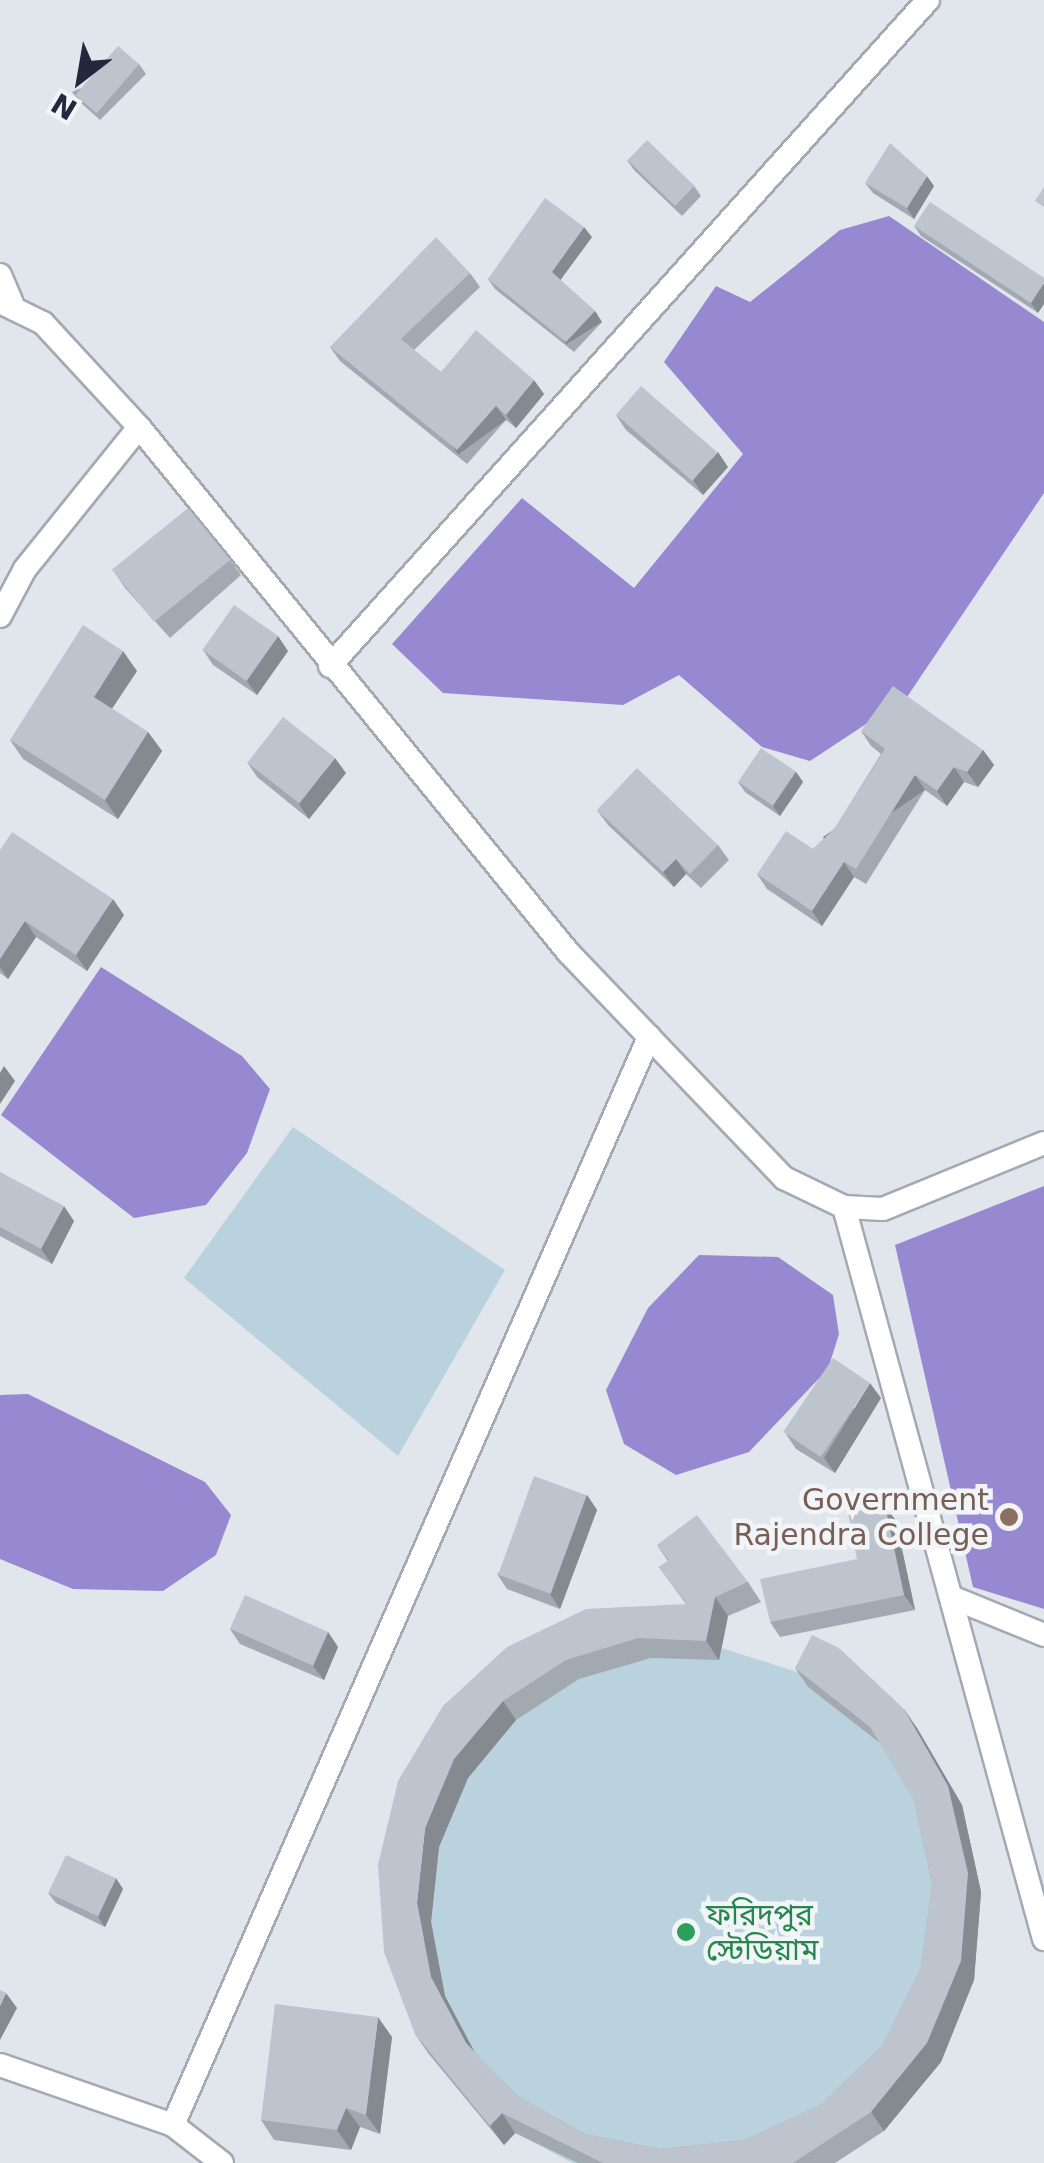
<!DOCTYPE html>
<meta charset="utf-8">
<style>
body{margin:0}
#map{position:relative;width:1044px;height:2163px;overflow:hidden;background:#e1e6ec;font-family:"DejaVu Sans","Noto Sans Bengali",sans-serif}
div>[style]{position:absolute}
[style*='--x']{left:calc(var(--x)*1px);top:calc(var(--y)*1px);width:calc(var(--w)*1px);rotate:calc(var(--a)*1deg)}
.green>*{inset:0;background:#bad2dd}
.water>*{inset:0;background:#9789d1}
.roads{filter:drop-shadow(2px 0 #a4a9b4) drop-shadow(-2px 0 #a4a9b4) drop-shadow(0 2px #a4a9b4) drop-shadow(0 -2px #a4a9b4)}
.street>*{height:22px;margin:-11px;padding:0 11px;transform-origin:11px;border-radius:11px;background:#fff}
.wall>*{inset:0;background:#a3a9b0}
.shaded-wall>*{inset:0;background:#858990;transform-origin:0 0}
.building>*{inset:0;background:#bec4cd;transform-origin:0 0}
.dots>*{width:28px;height:28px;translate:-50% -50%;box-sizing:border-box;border:5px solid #f2f5f8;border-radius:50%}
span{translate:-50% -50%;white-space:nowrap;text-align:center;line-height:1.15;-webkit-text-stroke:9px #f2f5f8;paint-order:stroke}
.education-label{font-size:30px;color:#785e54}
.right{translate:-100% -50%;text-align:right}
.leisure-label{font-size:30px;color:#27864d}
.left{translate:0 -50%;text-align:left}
.north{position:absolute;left:30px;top:30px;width:100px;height:100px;-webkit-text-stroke:8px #f2f5f8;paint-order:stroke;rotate:211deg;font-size:28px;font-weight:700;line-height:40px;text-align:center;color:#22283d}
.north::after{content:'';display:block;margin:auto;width:35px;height:45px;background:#22283d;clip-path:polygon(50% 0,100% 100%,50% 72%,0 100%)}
</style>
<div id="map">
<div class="green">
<div style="clip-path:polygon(293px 1127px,505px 1270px,398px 1456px,184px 1278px)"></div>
<div style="clip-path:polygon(727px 1621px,722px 1648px,813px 1677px,962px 1805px,981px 1892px,974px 1980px,835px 2163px,572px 2163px,516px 2133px,504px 2145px,428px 2053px,397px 1971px,456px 1725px)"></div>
</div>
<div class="water">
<div style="clip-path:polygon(889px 216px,1044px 322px,1044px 493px,907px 697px,810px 761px,762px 747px,679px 675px,623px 705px,443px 693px,392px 644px,522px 498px,634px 588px,743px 454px,664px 362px,716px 286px,750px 302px,840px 230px)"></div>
<div style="clip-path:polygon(101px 967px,242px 1056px,270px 1089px,247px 1153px,206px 1205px,134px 1218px,1px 1115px)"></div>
<div style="clip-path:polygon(1044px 1186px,1044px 1609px,973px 1587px,895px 1245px)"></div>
<div style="clip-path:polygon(699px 1255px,778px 1257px,833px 1295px,839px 1334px,828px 1369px,749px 1452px,676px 1475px,624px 1444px,606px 1390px,648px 1308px)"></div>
<div style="clip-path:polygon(28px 1394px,205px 1482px,231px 1515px,216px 1555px,163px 1591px,73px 1589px,0 1559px,0 1395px)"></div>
</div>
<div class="roads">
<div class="street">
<div style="--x:0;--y:275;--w:30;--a:67"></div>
<div style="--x:0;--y:302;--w:48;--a:26"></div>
<div style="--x:43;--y:323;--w:142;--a:47.3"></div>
<div style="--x:139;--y:427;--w:678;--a:50.75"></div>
<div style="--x:568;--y:952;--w:313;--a:46.3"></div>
<div style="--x:784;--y:1178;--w:67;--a:25.8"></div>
<div style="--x:844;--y:1207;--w:39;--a:3"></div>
<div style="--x:883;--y:1209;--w:174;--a:-22.3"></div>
<div style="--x:0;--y:616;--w:53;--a:-62"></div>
<div style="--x:25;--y:569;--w:182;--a:-51.2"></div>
<div style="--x:330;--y:666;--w:895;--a:-48.08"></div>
<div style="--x:844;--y:1207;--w:759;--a:74.72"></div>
<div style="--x:956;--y:1599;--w:95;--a:22.2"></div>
<div style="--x:0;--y:2065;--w:183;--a:19.1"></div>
<div style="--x:173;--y:2125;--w:62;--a:37.8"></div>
<div style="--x:173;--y:2125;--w:1188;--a:-66.37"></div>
</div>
</div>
<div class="wall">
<div style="clip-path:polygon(139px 64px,146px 74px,100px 120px,80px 102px,72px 92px)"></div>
<div style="clip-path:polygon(627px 160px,694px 186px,701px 196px,682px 216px,634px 170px)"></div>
<div style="clip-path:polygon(865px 183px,934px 186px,914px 219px,873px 193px)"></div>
<div style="clip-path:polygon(914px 226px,1044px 278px,1038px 313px,921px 236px)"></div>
<div style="clip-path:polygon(592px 237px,560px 280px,595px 311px,602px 322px,574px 352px,495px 289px,488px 279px)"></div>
<div style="clip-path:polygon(470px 273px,480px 287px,414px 350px,441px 372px,544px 394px,516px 428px,506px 420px,467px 464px,340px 361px,330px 347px)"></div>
<div style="clip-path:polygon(616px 415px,728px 467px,703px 495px,626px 430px)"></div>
<div style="clip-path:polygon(230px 560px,241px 575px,170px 638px,125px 588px,115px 573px)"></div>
<div style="clip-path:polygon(203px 650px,288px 651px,257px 695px,213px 665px)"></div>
<div style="clip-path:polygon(137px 671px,112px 709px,148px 732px,162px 751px,118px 819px,23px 759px,10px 740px)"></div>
<div style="clip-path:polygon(861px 731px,983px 750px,994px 765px,978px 787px,964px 782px,947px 806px,925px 790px,866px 884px,854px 877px,822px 926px,767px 889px,757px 874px,813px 849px,835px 828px,881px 754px,871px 746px)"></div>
<div style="clip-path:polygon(247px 762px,346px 773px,309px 819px,257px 777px)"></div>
<div style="clip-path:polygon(796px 772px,803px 782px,780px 816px,745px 792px,738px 782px)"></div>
<div style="clip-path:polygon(597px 810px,718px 845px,729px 860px,701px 888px,686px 874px,674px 887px,608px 825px)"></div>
<div style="clip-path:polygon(0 850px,124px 915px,87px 971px,36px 937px,8px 979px,0 973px)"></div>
<div style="clip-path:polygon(0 1172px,74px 1221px,52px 1264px,0 1236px)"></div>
<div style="clip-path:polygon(881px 1398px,835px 1473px,796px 1449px,786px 1434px)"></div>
<div style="clip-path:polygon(587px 1495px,597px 1510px,560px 1609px,507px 1589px,497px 1574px)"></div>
<div style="clip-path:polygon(885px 1506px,896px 1521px,915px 1610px,780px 1637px,770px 1622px,857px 1559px)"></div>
<div style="clip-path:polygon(657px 1545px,748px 1582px,761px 1602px,728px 1616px,719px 1660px,651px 1658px,579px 1679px,516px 1720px,468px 1778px,439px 1847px,431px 1922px,445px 1996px,473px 2051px,519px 2097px,585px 2134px,659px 2149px,745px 2140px,822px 2104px,883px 2045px,921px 1968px,932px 1884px,914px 1800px,880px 1743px,808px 1687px,795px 1668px,917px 1728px,962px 1805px,981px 1892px,974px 1980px,941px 2062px,884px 2131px,835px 2163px,578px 2163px,515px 2133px,504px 2145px,428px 2053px,415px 2034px,443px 1706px,686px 1604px,659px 1567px,668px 1561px)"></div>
<div style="clip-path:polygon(230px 1629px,328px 1632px,338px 1647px,324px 1680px,240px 1644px)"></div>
<div style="clip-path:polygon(123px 1889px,105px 1927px,56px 1903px,48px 1893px)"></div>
<div style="clip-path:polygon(392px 2037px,380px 2134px,360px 2127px,351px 2150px,274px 2140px,261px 2120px)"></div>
</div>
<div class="shaded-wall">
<div style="clip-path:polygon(927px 176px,934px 186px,914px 219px,907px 208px)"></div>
<div style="clip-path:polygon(584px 227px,592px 237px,559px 282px,552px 272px)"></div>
<div style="clip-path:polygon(1044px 283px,1044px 304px,1038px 313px,1031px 303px)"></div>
<div style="left:595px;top:311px;width:13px;height:42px;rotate:58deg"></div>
<div style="clip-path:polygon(534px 380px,544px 394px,516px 428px,506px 415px)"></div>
<div style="left:496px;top:406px;width:17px;height:59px;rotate:54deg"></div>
<div style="clip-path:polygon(718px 452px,728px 467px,703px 495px,693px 480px)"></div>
<div style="clip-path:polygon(278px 636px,288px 651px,257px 695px,246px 680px)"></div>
<div style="clip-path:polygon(123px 651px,137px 671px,107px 716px,94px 697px)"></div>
<div style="clip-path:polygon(148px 732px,162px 751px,118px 819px,105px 800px)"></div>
<div style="clip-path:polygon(983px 750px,994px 765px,978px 787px,967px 772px)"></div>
<div style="clip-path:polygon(335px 758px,346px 773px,309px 819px,299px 804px)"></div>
<div style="clip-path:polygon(954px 767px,964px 782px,947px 806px,937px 791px)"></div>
<div style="clip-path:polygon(796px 772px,803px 782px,780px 816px,773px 806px)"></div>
<div style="left:915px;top:775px;width:18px;height:111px;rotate:56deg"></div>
<div style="clip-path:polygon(676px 859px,686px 874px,674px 887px,663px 872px)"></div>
<div style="clip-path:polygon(844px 862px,854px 877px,822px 926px,812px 911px)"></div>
<div style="clip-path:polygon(113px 899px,124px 915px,87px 971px,76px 955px)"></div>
<div style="clip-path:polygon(25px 921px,36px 937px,8px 979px,0 967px,0 959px)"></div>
<div style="clip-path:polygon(4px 1066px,15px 1081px,0 1104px,0 1073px)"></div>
<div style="clip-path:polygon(64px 1206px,74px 1221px,52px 1264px,41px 1249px)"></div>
<div style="clip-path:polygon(870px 1383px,881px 1398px,835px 1473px,824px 1458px)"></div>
<div style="clip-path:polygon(587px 1495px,597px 1510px,560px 1609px,550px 1594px)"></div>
<div style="clip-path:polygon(885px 1506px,896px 1521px,915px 1610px,904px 1595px)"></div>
<div style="clip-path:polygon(715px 1597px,728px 1616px,719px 1660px,706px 1641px)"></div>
<div style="clip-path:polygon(328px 1632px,338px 1647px,324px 1680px,313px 1666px)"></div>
<div style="clip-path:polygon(503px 1701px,516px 1720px,468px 1778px,439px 1847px,431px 1922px,445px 1996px,480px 2062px,466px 2043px,431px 1977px,417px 1903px,425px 1828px,454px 1759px)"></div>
<div style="clip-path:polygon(904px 1709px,917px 1728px,962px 1805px,981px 1892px,974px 1980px,941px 2062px,884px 2131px,871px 2112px,961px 1961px)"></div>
<div style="clip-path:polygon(116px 1878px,123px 1889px,105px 1927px,98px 1917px)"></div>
<div style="clip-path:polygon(6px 1993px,17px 2008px,0 2040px,0 2006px)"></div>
<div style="clip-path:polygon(378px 2017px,392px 2037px,380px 2134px,366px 2115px)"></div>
<div style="clip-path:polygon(346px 2108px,360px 2127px,351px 2150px,337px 2130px)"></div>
<div style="clip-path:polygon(502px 2113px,515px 2133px,504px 2145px,490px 2126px)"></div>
</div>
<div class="building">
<div style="left:118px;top:46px;width:28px;height:65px;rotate:41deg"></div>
<div style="left:647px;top:140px;width:66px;height:28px;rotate:44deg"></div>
<div style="clip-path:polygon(890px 143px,927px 176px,907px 208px,865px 183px)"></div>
<div style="clip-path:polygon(1044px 187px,1044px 207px,1035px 201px)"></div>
<div style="clip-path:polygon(545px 198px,584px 227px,552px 272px,595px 311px,566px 342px,488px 279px)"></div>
<div style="clip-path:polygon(930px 202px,1044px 278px,1044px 283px,1031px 303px,914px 226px)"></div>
<div style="clip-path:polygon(436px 237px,470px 273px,401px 339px,441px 372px,476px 330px,534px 380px,506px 415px,496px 406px,457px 450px,330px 347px)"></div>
<div style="left:641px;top:386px;width:101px;height:38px;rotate:41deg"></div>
<div style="left:188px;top:508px;width:67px;height:98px;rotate:51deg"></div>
<div style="left:234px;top:605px;width:54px;height:55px;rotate:35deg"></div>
<div style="clip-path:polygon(83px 625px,123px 651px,94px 697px,148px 732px,105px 800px,10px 740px)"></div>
<div style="clip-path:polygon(893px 686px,983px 750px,967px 772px,954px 767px,937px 791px,915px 775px,856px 869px,844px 862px,812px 911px,757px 874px,786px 831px,813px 849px,835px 828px,885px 749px,861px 731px)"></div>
<div style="left:283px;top:717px;width:66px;height:58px;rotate:38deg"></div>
<div style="left:761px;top:748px;width:42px;height:41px;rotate:34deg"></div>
<div style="clip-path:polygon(637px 768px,718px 845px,690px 874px,676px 859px,663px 872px,597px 810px)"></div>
<div style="clip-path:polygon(12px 832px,113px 899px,76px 955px,25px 921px,0 959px,0 850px)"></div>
<div style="clip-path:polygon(0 1172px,64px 1206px,41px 1249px,0 1227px)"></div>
<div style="left:833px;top:1358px;width:45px;height:89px;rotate:34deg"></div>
<div style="left:534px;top:1476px;width:56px;height:105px;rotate:20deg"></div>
<div style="clip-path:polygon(885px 1506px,904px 1595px,770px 1622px,760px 1579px,857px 1559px,848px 1513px)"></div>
<div style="clip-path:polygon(697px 1515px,748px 1582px,715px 1597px,706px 1641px,638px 1638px,566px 1660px,503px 1701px,454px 1759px,425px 1828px,417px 1903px,431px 1977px,466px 2043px,519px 2097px,585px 2134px,659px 2149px,745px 2140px,822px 2104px,883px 2045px,921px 1968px,932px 1884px,914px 1800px,870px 1727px,795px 1668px,812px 1635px,839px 1648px,904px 1709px,948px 1786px,968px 1873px,961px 1961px,927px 2043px,871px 2112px,793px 2163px,603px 2163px,502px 2113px,490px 2126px,415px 2034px,384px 1952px,378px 1865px,398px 1781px,443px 1706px,507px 1647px,586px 1609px,687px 1604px,659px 1567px,669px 1560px,657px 1545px)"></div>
<div style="left:245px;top:1595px;width:91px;height:37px;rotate:24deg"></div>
<div style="left:66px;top:1855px;width:55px;height:42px;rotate:25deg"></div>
<div style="clip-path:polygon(0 1990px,6px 1993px,0 2006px)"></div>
<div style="clip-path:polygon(275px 2004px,378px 2017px,366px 2115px,346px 2108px,337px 2130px,261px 2120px)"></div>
</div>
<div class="dots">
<div style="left:1009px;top:1517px;background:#8d6e63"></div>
<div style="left:686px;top:1932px;background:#2e9e5b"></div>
</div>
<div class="education-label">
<span class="right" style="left:989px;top:1517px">Government<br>Rajendra College</span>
</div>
<div class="leisure-label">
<span class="left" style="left:706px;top:1932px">ফরিদপুর<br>স্টেডিয়াম</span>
</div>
<div class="north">N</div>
</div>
